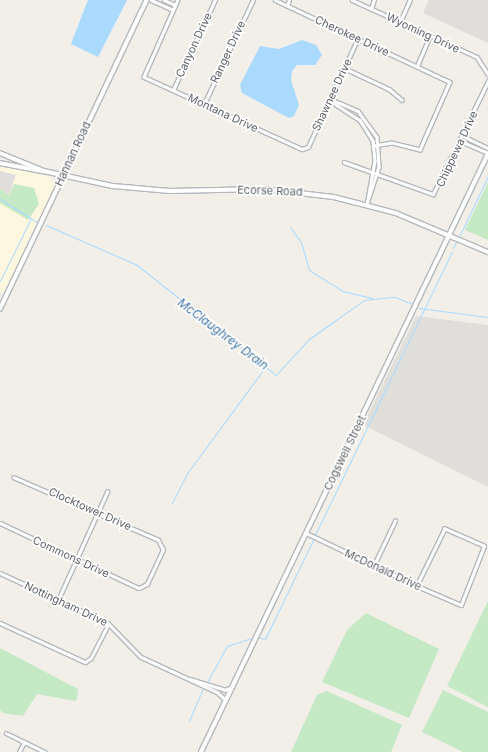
<!DOCTYPE html>
<style>
body{margin:0}
#map{position:relative;width:488px;height:752px;overflow:hidden;background:#f1efe8;font-family:Inter,sans-serif}
div>[style]{position:absolute}
[style*='--x']{left:calc(var(--x)*1px);top:calc(var(--y)*1px);width:calc(var(--w)*1px);rotate:calc(var(--a)*1deg)}
.commercial>*{inset:0;background:#fef7e0}
.industrial>*{inset:0;background:#e0deda}
.green>*{inset:0;background:#c5e8c5}
.water>*{inset:0;background:#aadaff}
.stream>*{height:1px;margin:-0.5px;padding:0 0.5px;transform-origin:0.5px;border-radius:0.5px;background:#aadaff}
.roads{filter:drop-shadow(1px 0 #b5b8bc) drop-shadow(-1px 0 #b5b8bc) drop-shadow(0 1px #b5b8bc) drop-shadow(0 -1px #b5b8bc)}
.street>*{height:2.5px;margin:-1.25px;padding:0 1.25px;transform-origin:1.25px;border-radius:1.25px;background:#fff}
.secondary>*{height:3.5px;margin:-1.75px;padding:0 1.75px;transform-origin:1.75px;border-radius:1.75px;background:#fff}
span{translate:-50% -50%;white-space:nowrap;text-align:center;line-height:1.15;-webkit-text-stroke:3.5px #fff;paint-order:stroke}
.street-label{font-size:11px;color:#5f6368}
.water-label{font-size:12px;color:#4174aa;font-style:italic}
</style>
<div id="map">
<div class="commercial">
<div style="clip-path:polygon(0 165px,50px 177px,55px 184px,5px 295px,0 292px)"></div>
</div>
<div class="industrial">
<div style="clip-path:polygon(429px 0,488px 0,488px 43px,423px 13px)"></div>
<div style="clip-path:polygon(0 171px,16px 175px,9px 195px,0 189px)"></div>
<div style="clip-path:polygon(416px 316px,488px 325px,488px 487px,363px 425px)"></div>
</div>
<div class="green">
<div style="clip-path:polygon(488px 182px,488px 240px,465px 230px)"></div>
<div style="clip-path:polygon(14px 184px,34px 188px,39px 204px,28px 220px,0 203px,0 189px,9px 195px)"></div>
<div style="clip-path:polygon(488px 601px,488px 707px,447px 686px)"></div>
<div style="clip-path:polygon(366px 613px,439px 649px,409px 718px,322px 682px,347px 630px)"></div>
<div style="clip-path:polygon(0 648px,78px 689px,77px 699px,75px 701px,37px 694px,23px 716px,3px 713px,0 710px)"></div>
<div style="clip-path:polygon(443px 690px,488px 712px,488px 752px,463px 752px,422px 732px)"></div>
<div style="clip-path:polygon(327px 691px,402px 725px,391px 752px,291px 752px,317px 695px)"></div>
</div>
<div class="water">
<div style="clip-path:polygon(88px 0,127px 0,98px 57px,71px 44px)"></div>
<div style="clip-path:polygon(302px 40px,316px 45px,322px 55px,315px 65px,297px 65px,292px 71px,291px 80px,299px 105px,294px 116px,289px 118px,242px 93px,240px 85px,260px 46px,279px 49px)"></div>
</div>
<div class="stream">
<div style="--x:0;--y:199;--w:44;--a:31.9"></div>
<div style="--x:46;--y:225;--w:99;--a:23.7"></div>
<div style="--x:137;--y:265;--w:177;--a:38.4"></div>
<div style="--x:276;--y:375;--w:49;--a:-47.5"></div>
<div style="--x:309;--y:339;--w:67;--a:-35.3"></div>
<div style="--x:364;--y:300;--w:31;--a:-6"></div>
<div style="--x:395;--y:297;--w:18;--a:22"></div>
<div style="--x:290;--y:227;--w:19;--a:54"></div>
<div style="--x:301;--y:242;--w:29;--a:74"></div>
<div style="--x:309;--y:270;--w:39;--a:32"></div>
<div style="--x:342;--y:291;--w:31;--a:13"></div>
<div style="--x:459;--y:237;--w:68;--a:-64.6"></div>
<div style="--x:453;--y:248;--w:9;--a:-63"></div>
<div style="--x:0;--y:281;--w:70;--a:-63.8"></div>
<div style="--x:419;--y:308;--w:70;--a:7.4"></div>
<div style="--x:172;--y:503;--w:35;--a:-63"></div>
<div style="--x:188;--y:472;--w:128;--a:-53.6"></div>
<div style="--x:315;--y:535;--w:315;--a:-64.2"></div>
<div style="--x:258;--y:637;--w:7;--a:16"></div>
<div style="--x:265;--y:639;--w:112;--a:-64.1"></div>
<div style="--x:206;--y:684;--w:43;--a:-61.1"></div>
<div style="--x:227;--y:646;--w:29;--a:-18"></div>
<div style="--x:189;--y:721;--w:38;--a:-67"></div>
</div>
<div class="roads">
<div class="street">
<div style="--x:151;--y:0;--w:24;--a:24"></div>
<div style="--x:164;--y:0;--w:12;--a:24"></div>
<div style="--x:178;--y:0;--w:84;--a:113.8"></div>
<div style="--x:144;--y:77;--w:174;--a:24.5"></div>
<div style="--x:302;--y:149;--w:6;--a:-18"></div>
<div style="--x:308;--y:147;--w:120;--a:-65.4"></div>
<div style="--x:275;--y:0;--w:193;--a:25.1"></div>
<div style="--x:450;--y:82;--w:74;--a:113.8"></div>
<div style="--x:420;--y:150;--w:29;--a:-166"></div>
<div style="--x:392;--y:143;--w:18;--a:171"></div>
<div style="--x:352;--y:0;--w:137;--a:24.5"></div>
<div style="--x:477;--y:57;--w:20;--a:57"></div>
<div style="--x:287;--y:6;--w:6;--a:-72"></div>
<div style="--x:371;--y:9;--w:9;--a:-72"></div>
<div style="--x:400;--y:22;--w:24;--a:-66"></div>
<div style="--x:417;--y:66;--w:33;--a:-67"></div>
<div style="--x:344;--y:68;--w:50;--a:25"></div>
<div style="--x:389;--y:89;--w:17;--a:40"></div>
<div style="--x:173;--y:90;--w:99;--a:-65"></div>
<div style="--x:330;--y:99;--w:30;--a:23"></div>
<div style="--x:358;--y:111;--w:32;--a:54"></div>
<div style="--x:377;--y:137;--w:30;--a:86"></div>
<div style="--x:379;--y:167;--w:40;--a:108"></div>
<div style="--x:329;--y:100;--w:37;--a:33"></div>
<div style="--x:360;--y:120;--w:25;--a:58"></div>
<div style="--x:373;--y:141;--w:20;--a:84"></div>
<div style="--x:375;--y:161;--w:45;--a:100.3"></div>
<div style="--x:204;--y:104;--w:115;--a:-64.8"></div>
<div style="--x:463;--y:136;--w:28;--a:26"></div>
<div style="--x:460;--y:141;--w:30;--a:23"></div>
<div style="--x:344;--y:162;--w:95;--a:19.8"></div>
<div style="--x:433;--y:194;--w:126;--a:-64"></div>
<div style="--x:0;--y:523;--w:153;--a:25.1"></div>
<div style="--x:139;--y:588;--w:9;--a:-27"></div>
<div style="--x:147;--y:584;--w:38;--a:-65"></div>
<div style="--x:163;--y:550;--w:11;--a:-117"></div>
<div style="--x:158;--y:540;--w:157;--a:-156.7"></div>
<div style="--x:306;--y:533;--w:123;--a:25.5"></div>
<div style="--x:417;--y:586;--w:48;--a:23.4"></div>
<div style="--x:461;--y:605;--w:63;--a:-68.7"></div>
<div style="--x:484;--y:546;--w:43;--a:-156.4"></div>
<div style="--x:445;--y:529;--w:64;--a:116.2"></div>
<div style="--x:374;--y:565;--w:49;--a:-64.5"></div>
<div style="--x:0;--y:573;--w:119;--a:24.8"></div>
<div style="--x:108;--y:623;--w:47;--a:45.9"></div>
<div style="--x:141;--y:657;--w:84;--a:24.7"></div>
<div style="--x:217;--y:692;--w:12;--a:42"></div>
<div style="--x:58;--y:600;--w:119;--a:-65.6"></div>
<div style="--x:0;--y:623;--w:94;--a:24.6"></div>
<div style="--x:85;--y:662;--w:7;--a:-34"></div>
<div style="--x:91;--y:658;--w:38;--a:-63"></div>
<div style="--x:190;--y:679;--w:37;--a:17"></div>
<div style="--x:225;--y:690;--w:8;--a:-23"></div>
<div style="--x:6;--y:733;--w:43;--a:26"></div>
<div style="--x:19;--y:752;--w:11;--a:-63"></div>
</div>
<div class="secondary">
<div style="--x:0;--y:153;--w:48;--a:22.2"></div>
<div style="--x:44;--y:171;--w:71;--a:12.3"></div>
<div style="--x:113;--y:186;--w:57;--a:5"></div>
<div style="--x:170;--y:191;--w:94;--a:-1.2"></div>
<div style="--x:264;--y:189;--w:70;--a:6.5"></div>
<div style="--x:334;--y:197;--w:64;--a:14.5"></div>
<div style="--x:396;--y:213;--w:100;--a:23"></div>
<div style="--x:0;--y:163;--w:42;--a:11"></div>
<div style="--x:0;--y:309;--w:342;--a:-64.6"></div>
<div style="--x:201;--y:752;--w:663;--a:-64.36"></div>
</div>
</div>
<div class="street-label">
<span style="left:423px;top:33px;rotate:25deg">Wyoming Drive</span>
<span style="left:352px;top:36px;rotate:25deg">Cherokee Drive</span>
<span style="left:194px;top:45px;rotate:-65deg">Canyon Drive</span>
<span style="left:228px;top:52px;rotate:-65deg">Ranger Drive</span>
<span style="left:332px;top:95px;rotate:-65deg">Shawnee Drive</span>
<span style="left:223px;top:113px;rotate:25deg">Montana Drive</span>
<span style="left:457px;top:149px;rotate:-65deg">Chippewa Drive</span>
<span style="left:73px;top:154px;rotate:-65deg">Hannan Road</span>
<span style="left:270px;top:191px;rotate:2deg">Ecorse Road</span>
<span style="left:345px;top:453px;rotate:-64deg">Cogswell Street</span>
<span style="left:90px;top:509px;rotate:24deg">Clocktower Drive</span>
<span style="left:71px;top:557px;rotate:25deg">Commons Drive</span>
<span style="left:383px;top:570px;rotate:25deg">McDonald Drive</span>
<span style="left:66px;top:604px;rotate:25deg">Nottingham Drive</span>
</div>
<div class="water-label">
<span style="left:223px;top:334px;rotate:37deg">McClaughrey Drain</span>
</div>
</div>
